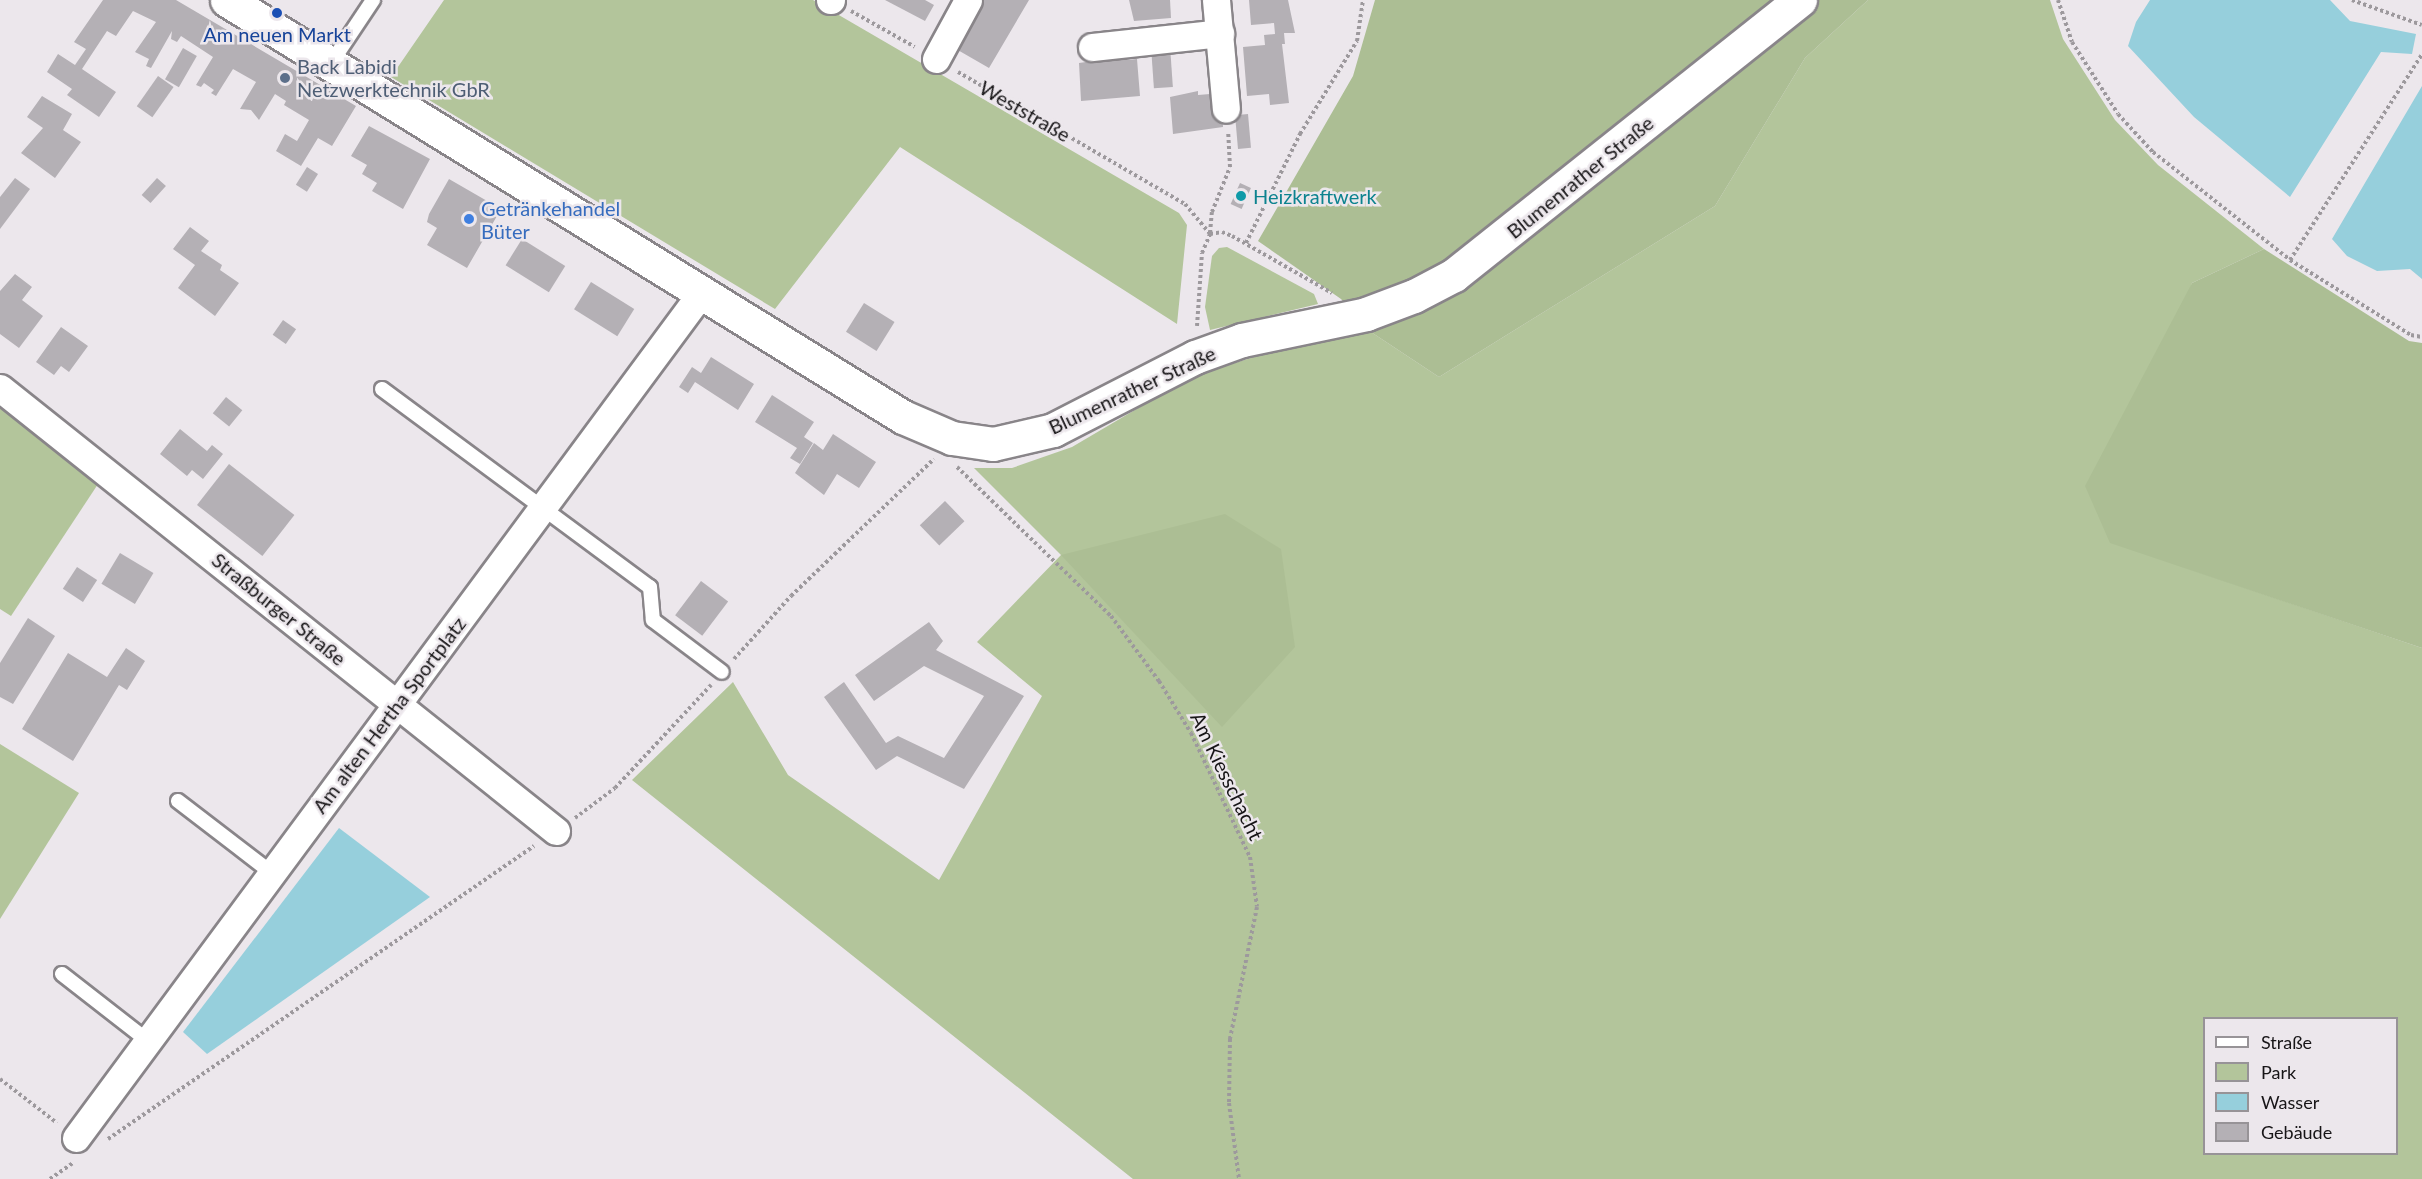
<!DOCTYPE html>
<meta charset="utf-8">
<style>
body{margin:0}
#map{position:relative;width:2422px;height:1179px;overflow:hidden;background:#ece7ec;font-family:Lato,sans-serif}
div>[style]{position:absolute}
[style*='--x']{left:calc(var(--x)*1px);top:calc(var(--y)*1px);width:calc(var(--w)*1px);rotate:calc(var(--a)*1deg)}
.green>*{inset:0;background:#b3c59b}
.forest>*{inset:0;background:#acbe94}
.water>*{inset:0;background:#96cfdc}
.building>*{inset:0;background:#b4b0b5;transform-origin:0 0}
.path>*{height:4px;margin-top:-2px;transform-origin:0;background:repeating-linear-gradient(90deg,#9d999d 0 3px,transparent 0 6px)}
.roads{filter:drop-shadow(2px 0 #898589) drop-shadow(-2px 0 #898589) drop-shadow(0 2px #898589) drop-shadow(0 -2px #898589)}
.lane>*{height:14px;margin:-7px;padding:0 7px;transform-origin:7px;border-radius:7px;background:#fff}
.street>*{height:27px;margin:-13.5px;padding:0 13.5px;transform-origin:13.5px;border-radius:13.5px;background:#fff}
.secondary>*{height:33px;margin:-16.5px;padding:0 16.5px;transform-origin:16.5px;border-radius:16.5px;background:#fff}
.dots>*{width:16px;height:16px;translate:-50% -50%;box-sizing:border-box;border:3px solid #ece7ec;border-radius:50%}
span{translate:-50% -50%;white-space:nowrap;text-align:center;line-height:1.15;-webkit-text-stroke:5px #ece7ec;paint-order:stroke}
.transit-label{font-size:20px;color:#164399}
.service-label{font-size:20px;color:#4e5e75}
.left{translate:0 -50%;text-align:left}
.street-label{font-size:20px;color:#171517}
.culture-label{font-size:20px;color:#0d838f}
.shop-label{font-size:20px;color:#366cbe}
.legend{position:absolute;left:2203px;top:1017px;width:195px;height:138px;box-sizing:border-box;background:#ece7ec;border:2px solid #979397;margin:0;padding:8px 10px;list-style:none;font-size:18px;color:#171517}
.legend li{display:flex;align-items:center;gap:12px;height:30px}
.legend b{width:30px;border:2px solid #979397}
</style>
<div id="map">
<div class="green">
<div style="clip-path:polygon(444px 0,813px 0,1179px 213px,1187px 225px,1177px 324px,900px 147px,775px 309px,391px 77px)"></div>
<div style="clip-path:polygon(evenodd,1868px 0,2050px 0,2063px 39px,2115px 120px,2158px 165px,2264px 249px,2192px 283px,2110px 542px,2422px 648px,2422px 1179px,1133px 1179px,632px 780px,733px 682px,788px 775px,939px 880px,1042px 696px,977px 642px,1061px 555px,974px 468px,1012px 468px,1072px 447px,1191px 377px,1279px 349px,1371px 332px,1439px 377px,1715px 206px,1805px 58px,1868px 0,2204px 1018px,2396px 1018px,2396px 1154px,2204px 1154px,2204px 1018px)"></div>
<div style="clip-path:polygon(1227px 247px,1314px 294px,1318px 304px,1210px 330px,1205px 307px,1212px 256px,1219px 248px)"></div>
<div style="clip-path:polygon(0 399px,102px 478px,11px 616px,0 609px)"></div>
<div style="clip-path:polygon(0 744px,79px 793px,0 919px)"></div>
</div>
<div class="forest">
<div style="clip-path:polygon(1375px 0,1868px 0,1805px 58px,1715px 206px,1439px 377px,1371px 332px,1341px 299px,1258px 241px,1353px 76px)"></div>
<div style="clip-path:polygon(2264px 249px,2409px 341px,2422px 343px,2422px 648px,2110px 543px,2085px 486px,2192px 283px)"></div>
<div style="clip-path:polygon(1225px 514px,1281px 549px,1295px 647px,1222px 727px,1061px 555px)"></div>
</div>
<div class="water">
<div style="clip-path:polygon(2150px 0,2330px 0,2350px 21px,2416px 34px,2412px 54px,2381px 52px,2290px 197px,2194px 117px,2128px 46px,2136px 22px)"></div>
<div style="clip-path:polygon(2422px 86px,2422px 279px,2410px 269px,2377px 271px,2347px 256px,2332px 239px)"></div>
<div style="clip-path:polygon(339px 828px,430px 897px,207px 1054px,183px 1032px)"></div>
</div>
<div class="building">
<div style="clip-path:polygon(103px 0,176px 0,356px 106px,332px 146px,318px 138px,301px 166px,276px 151px,285px 134px,297px 141px,309px 120px,284px 105px,286px 101px,275px 94px,259px 120px,251px 110px,240px 109px,256px 82px,233px 69px,216px 96px,211px 93px,214px 90px,204px 83px,201px 87px,196px 85px,213px 57px,181px 36px,177px 42px,171px 39px,172px 31px,151px 68px,146px 66px,149px 59px,135px 52px,156px 22px,133px 11px,116px 36px,107px 31px,82px 69px,116px 92px,99px 117px,67px 95px,72px 89px,47px 72px,58px 54px,75px 65px,86px 49px,74px 42px)"></div>
<div style="clip-path:polygon(885px 0,925px 0,934px 5px,925px 21px)"></div>
<div style="clip-path:polygon(981px 0,1029px 0,989px 68px,956px 49px,962px 40px,959px 38px,982px 6px)"></div>
<div style="clip-path:polygon(1129px 0,1170px 0,1171px 18px,1134px 21px)"></div>
<div style="clip-path:polygon(1249px 0,1288px 0,1295px 33px,1284px 33px,1285px 44px,1282px 44px,1289px 103px,1270px 105px,1269px 94px,1247px 96px,1243px 47px,1265px 45px,1264px 35px,1275px 34px,1274px 23px,1251px 25px)"></div>
<div style="left:1170px;top:46px;width:41px;height:19px;rotate:86deg"></div>
<div style="left:183px;top:48px;width:16px;height:36px;rotate:30deg"></div>
<div style="clip-path:polygon(1127px 56px,1127px 60px,1137px 59px,1140px 96px,1081px 101px,1079px 63px)"></div>
<div style="left:158px;top:76px;width:19px;height:37px;rotate:35deg"></div>
<div style="clip-path:polygon(1198px 91px,1198px 95px,1210px 94px,1211px 108px,1222px 107px,1223px 127px,1173px 134px,1170px 97px)"></div>
<div style="clip-path:polygon(42px 96px,72px 114px,63px 130px,81px 142px,55px 178px,21px 153px,43px 128px,27px 117px)"></div>
<div style="left:1248px;top:114px;width:34px;height:13px;rotate:85deg"></div>
<div style="clip-path:polygon(369px 126px,430px 159px,403px 209px,372px 191px,377px 183px,362px 174px,367px 165px,351px 156px)"></div>
<div style="left:307px;top:167px;width:13px;height:21px;rotate:32deg"></div>
<div style="clip-path:polygon(15px 178px,30px 189px,0 229px,0 197px)"></div>
<div style="left:157px;top:178px;width:12px;height:23px;rotate:42deg"></div>
<div style="clip-path:polygon(449px 179px,501px 209px,467px 268px,427px 245px,437px 228px,427px 222px,429px 214px)"></div>
<div style="left:1240px;top:183px;width:12px;height:23px;rotate:24deg"></div>
<div style="clip-path:polygon(190px 227px,209px 241px,201px 251px,222px 265px,220px 270px,239px 283px,215px 316px,178px 288px,195px 265px,173px 249px)"></div>
<div style="left:522px;top:239px;width:51px;height:31px;rotate:32deg"></div>
<div style="clip-path:polygon(15px 274px,32px 287px,22px 300px,43px 316px,19px 348px,0 334px,0 291px)"></div>
<div style="left:591px;top:282px;width:51px;height:32px;rotate:32deg"></div>
<div style="left:864px;top:303px;width:36px;height:34px;rotate:32deg"></div>
<div style="left:283px;top:320px;width:16px;height:18px;rotate:35deg"></div>
<div style="clip-path:polygon(61px 327px,88px 346px,69px 372px,61px 366px,54px 375px,36px 362px)"></div>
<div style="clip-path:polygon(711px 357px,754px 384px,738px 410px,695px 382px,688px 393px,679px 387px,692px 367px,701px 373px)"></div>
<div style="clip-path:polygon(772px 395px,814px 422px,804px 437px,813px 443px,800px 464px,790px 458px,797px 448px,755px 422px)"></div>
<div style="left:226px;top:397px;width:21px;height:21px;rotate:39deg"></div>
<div style="clip-path:polygon(180px 429px,207px 451px,212px 445px,223px 454px,203px 479px,192px 470px,187px 476px,160px 454px)"></div>
<div style="clip-path:polygon(833px 434px,876px 462px,859px 488px,837px 474px,824px 495px,795px 473px,814px 443px,823px 450px)"></div>
<div style="left:229px;top:464px;width:83px;height:52px;rotate:38deg"></div>
<div style="left:945px;top:501px;width:28px;height:35px;rotate:46deg"></div>
<div style="left:120px;top:553px;width:39px;height:36px;rotate:31deg"></div>
<div style="left:77px;top:567px;width:24px;height:26px;rotate:33deg"></div>
<div style="left:701px;top:581px;width:34px;height:43px;rotate:37deg"></div>
<div style="clip-path:polygon(28px 618px,55px 636px,13px 704px,0 697px,0 663px)"></div>
<div style="clip-path:polygon(929px 622px,943px 641px,936px 650px,1024px 696px,964px 789px,897px 756px,876px 770px,824px 697px,844px 682px,886px 743px,898px 736px,944px 758px,984px 696px,924px 666px,874px 701px,855px 675px)"></div>
<div style="clip-path:polygon(126px 648px,145px 661px,127px 690px,119px 685px,73px 761px,22px 729px,68px 653px,107px 677px)"></div>
</div>
<div class="path">
<div style="--x:2058;--y:0;--w:44;--a:71.6"></div>
<div style="--x:2072;--y:42;--w:85;--a:57.4"></div>
<div style="--x:2118;--y:114;--w:52;--a:47.4"></div>
<div style="--x:2153;--y:152;--w:174;--a:38.2"></div>
<div style="--x:2290;--y:260;--w:142;--a:31.8"></div>
<div style="--x:2411;--y:335;--w:11;--a:10"></div>
<div style="--x:2352;--y:0;--w:74;--a:19.7"></div>
<div style="--x:851;--y:11;--w:73;--a:29.4"></div>
<div style="--x:958;--y:72;--w:263;--a:30.2"></div>
<div style="--x:1185;--y:204;--w:39;--a:50"></div>
<div style="--x:1210;--y:233;--w:21;--a:-85"></div>
<div style="--x:1212;--y:212;--w:48;--a:-68.2"></div>
<div style="--x:1230;--y:167;--w:34;--a:-93"></div>
<div style="--x:1246;--y:243;--w:122;--a:-63.6"></div>
<div style="--x:1300;--y:134;--w:109;--a:-58.5"></div>
<div style="--x:1357;--y:41;--w:41;--a:-81.7"></div>
<div style="--x:2290;--y:260;--w:245;--a:-57.3"></div>
<div style="--x:1197;--y:326;--w:73;--a:-86.1"></div>
<div style="--x:1202;--y:253;--w:21;--a:-67"></div>
<div style="--x:1210;--y:234;--w:12;--a:-9"></div>
<div style="--x:1222;--y:232;--w:11;--a:22"></div>
<div style="--x:1232;--y:236;--w:115;--a:29.7"></div>
<div style="--x:957;--y:467;--w:214;--a:44.1"></div>
<div style="--x:1111;--y:616;--w:81;--a:53.6"></div>
<div style="--x:1159;--y:681;--w:61;--a:58.4"></div>
<div style="--x:1191;--y:733;--w:137;--a:64.6"></div>
<div style="--x:1250;--y:857;--w:50;--a:82"></div>
<div style="--x:1257;--y:907;--w:135;--a:101.6"></div>
<div style="--x:1230;--y:1039;--w:64;--a:90.9"></div>
<div style="--x:1229;--y:1103;--w:77;--a:82.5"></div>
<div style="--x:734;--y:659;--w:85;--a:-47.9"></div>
<div style="--x:791;--y:596;--w:198;--a:-43.8"></div>
<div style="--x:575;--y:818;--w:50;--a:-36.9"></div>
<div style="--x:615;--y:788;--w:141;--a:-47"></div>
<div style="--x:0;--y:1079;--w:72;--a:37.7"></div>
<div style="--x:108;--y:1139;--w:517;--a:-34.52"></div>
<div style="--x:50;--y:1179;--w:29;--a:-35"></div>
</div>
<div class="roads">
<div class="lane">
<div style="--x:331;--y:63;--w:76;--a:-56.3"></div>
<div style="--x:382;--y:389;--w:333;--a:36.5"></div>
<div style="--x:650;--y:587;--w:33;--a:85"></div>
<div style="--x:653;--y:620;--w:86;--a:37"></div>
<div style="--x:178;--y:801;--w:118;--a:37.5"></div>
<div style="--x:62;--y:974;--w:109;--a:37.9"></div>
</div>
<div class="street">
<div style="--x:830;--y:0;--w:1;--a:0"></div>
<div style="--x:1216;--y:0;--w:109;--a:84.8"></div>
<div style="--x:1092;--y:47;--w:129;--a:-6.2"></div>
<div style="--x:936;--y:59;--w:67;--a:-61.5"></div>
<div style="--x:0;--y:388;--w:711;--a:38.55"></div>
<div style="--x:76;--y:1138;--w:1052;--a:-53.5"></div>
</div>
<div class="secondary">
<div style="--x:227;--y:0;--w:794;--a:31.67"></div>
<div style="--x:903;--y:417;--w:53;--a:23.2"></div>
<div style="--x:952;--y:438;--w:41;--a:8.3"></div>
<div style="--x:993;--y:444;--w:62;--a:-13.1"></div>
<div style="--x:1053;--y:430;--w:160;--a:-27.2"></div>
<div style="--x:1195;--y:357;--w:50;--a:-19.9"></div>
<div style="--x:1242;--y:340;--w:127;--a:-11.8"></div>
<div style="--x:1366;--y:314;--w:51;--a:-20.6"></div>
<div style="--x:1414;--y:296;--w:45;--a:-27.7"></div>
<div style="--x:1454;--y:275;--w:442;--a:-38.5"></div>
</div>
</div>
<div class="dots">
<div style="left:277px;top:13px;background:#1a4fb4"></div>
<div style="left:285px;top:78px;background:#5c6f8a"></div>
<div style="left:1241px;top:196px;background:#0f9aa8"></div>
<div style="left:469px;top:219px;background:#3f7fe0"></div>
</div>
<div class="transit-label">
<span style="left:277px;top:34px">Am neuen Markt</span>
</div>
<div class="service-label">
<span class="left" style="left:297px;top:78px">Back Labidi<br>Netzwerktechnik GbR</span>
</div>
<div class="street-label">
<span style="left:1025px;top:111px;rotate:30deg">Weststraße</span>
<span style="left:1580px;top:177px;rotate:-39deg">Blumenrather Straße</span>
<span style="left:1132px;top:390px;rotate:-25deg">Blumenrather Straße</span>
<span style="left:279px;top:609px;rotate:39deg">Straßburger Straße</span>
<span style="left:389px;top:715px;rotate:-53deg">Am alten Hertha Sportplatz</span>
<span style="left:1227px;top:776px;rotate:64deg">Am Kiesschacht</span>
</div>
<div class="culture-label">
<span class="left" style="left:1253px;top:196px">Heizkraftwerk</span>
</div>
<div class="shop-label">
<span class="left" style="left:481px;top:220px">Getränkehandel<br>Büter</span>
</div>
<ul class="legend">
<li><b style="height:8px;background:#fff"></b>Straße</li>
<li><b style="height:16px;background:#b3c59b"></b>Park</li>
<li><b style="height:16px;background:#96cfdc"></b>Wasser</li>
<li><b style="height:16px;background:#b4b0b5"></b>Gebäude</li>
</ul>
</div>
